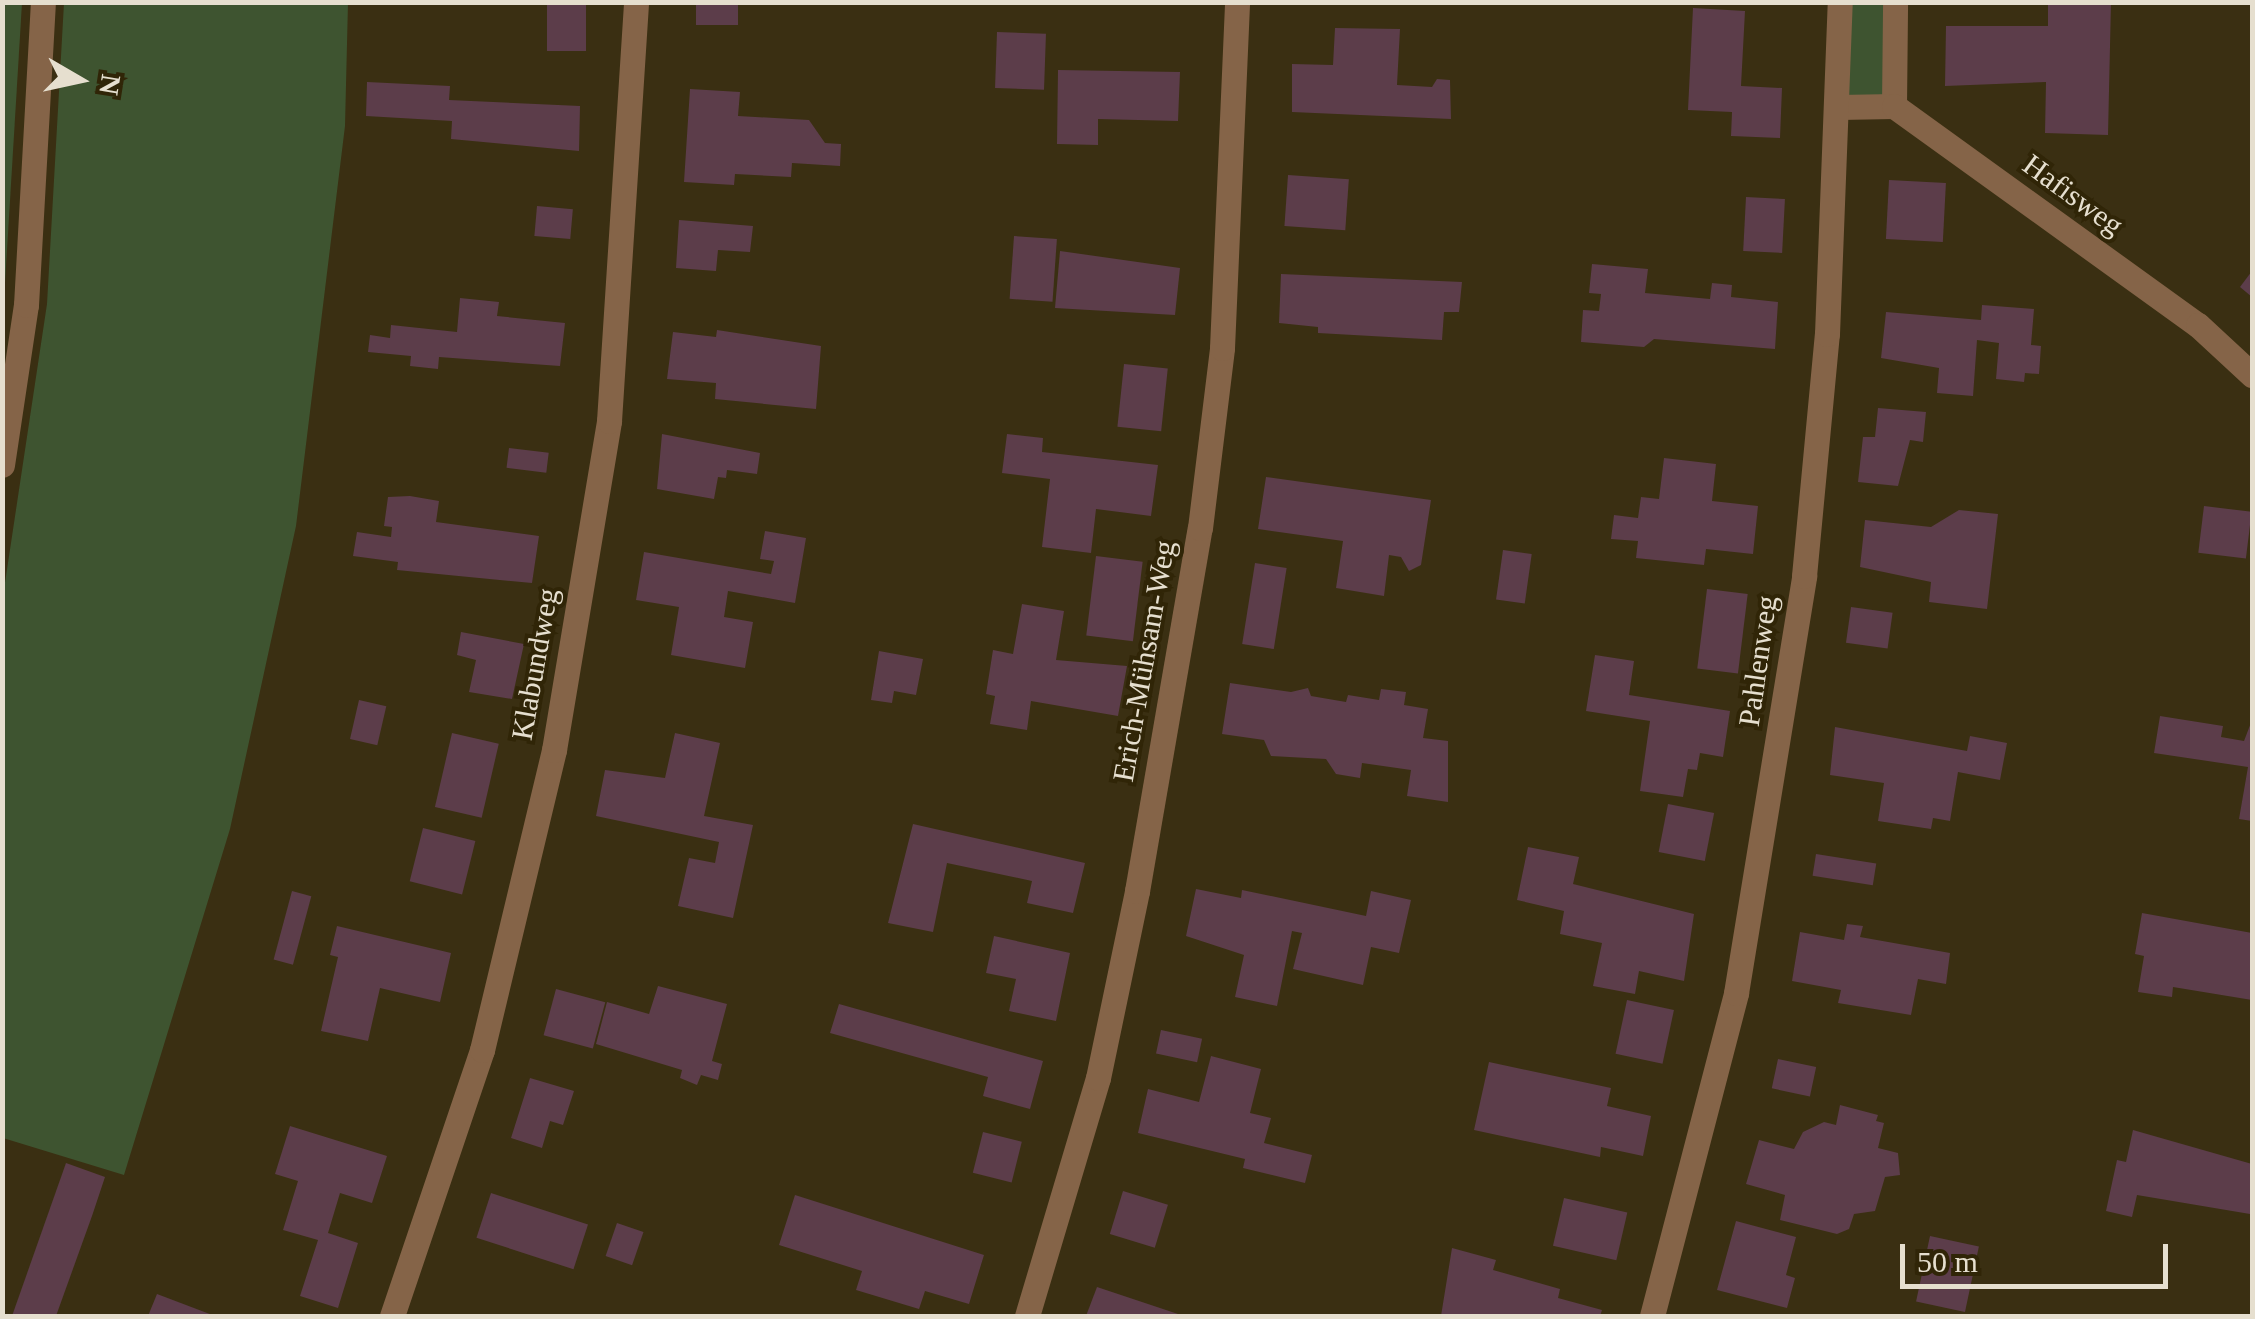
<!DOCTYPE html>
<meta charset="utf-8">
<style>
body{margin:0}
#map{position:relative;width:2255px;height:1319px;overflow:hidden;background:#3a2f12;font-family:"Times New Roman",serif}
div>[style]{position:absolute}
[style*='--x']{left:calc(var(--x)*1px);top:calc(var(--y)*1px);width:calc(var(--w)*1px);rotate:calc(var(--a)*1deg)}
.green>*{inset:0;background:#3e5430;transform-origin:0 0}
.building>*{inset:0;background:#5c3d4a;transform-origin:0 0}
.minor>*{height:25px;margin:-12.5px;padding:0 12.5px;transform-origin:12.5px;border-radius:12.5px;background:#856448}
span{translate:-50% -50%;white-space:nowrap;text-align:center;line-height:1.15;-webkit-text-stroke:8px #302507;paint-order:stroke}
.street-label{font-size:30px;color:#e6dfcf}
.frame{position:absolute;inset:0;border:5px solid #e6dfcf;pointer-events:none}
.north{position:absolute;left:30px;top:30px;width:100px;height:100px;-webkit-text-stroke:8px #302507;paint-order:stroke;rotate:99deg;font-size:28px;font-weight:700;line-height:40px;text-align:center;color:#e6dfcf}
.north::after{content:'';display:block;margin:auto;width:35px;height:45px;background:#e6dfcf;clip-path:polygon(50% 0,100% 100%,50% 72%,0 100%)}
.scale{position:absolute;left:1900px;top:1244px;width:268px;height:45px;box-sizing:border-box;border:5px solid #e6dfcf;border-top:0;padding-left:12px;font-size:30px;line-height:35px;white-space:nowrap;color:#e6dfcf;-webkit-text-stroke:8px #302507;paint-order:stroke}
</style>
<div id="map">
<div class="green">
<div style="clip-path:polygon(3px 2px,22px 3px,3px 316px,2px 3px)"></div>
<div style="clip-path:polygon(64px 3px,348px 3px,345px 126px,296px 526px,230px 829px,124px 1175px,3px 1138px,3px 596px,47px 304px)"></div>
<div style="left:1840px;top:3px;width:55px;height:104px"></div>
</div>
<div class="building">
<div style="left:547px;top:2px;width:39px;height:49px"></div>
<div style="left:696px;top:2px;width:42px;height:23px"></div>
<div style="clip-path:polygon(2048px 2px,2111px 2px,2108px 135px,2045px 133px,2046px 82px,1945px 86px,1946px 26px,2048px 26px)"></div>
<div style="clip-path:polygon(1693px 8px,1745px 11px,1741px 86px,1782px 88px,1780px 138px,1731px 136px,1732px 112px,1688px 110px)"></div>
<div style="clip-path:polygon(1335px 28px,1400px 29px,1397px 85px,1432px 87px,1437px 79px,1450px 80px,1451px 119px,1292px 112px,1292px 64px,1333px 65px)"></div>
<div style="left:997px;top:32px;width:49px;height:56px;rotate:2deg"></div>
<div style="clip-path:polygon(1058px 70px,1180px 72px,1178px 121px,1098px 119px,1098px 145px,1057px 144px)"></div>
<div style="clip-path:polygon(367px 82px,450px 86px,449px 100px,580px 106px,579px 151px,451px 139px,452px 121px,366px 116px)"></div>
<div style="clip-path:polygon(690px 89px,740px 92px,738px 116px,809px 120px,825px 143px,841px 144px,840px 166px,792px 163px,791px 177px,735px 174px,734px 185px,684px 182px)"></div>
<div style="left:1288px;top:175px;width:61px;height:51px;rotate:4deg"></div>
<div style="left:1889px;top:180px;width:57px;height:59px;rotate:3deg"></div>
<div style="left:1746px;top:197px;width:39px;height:54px;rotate:3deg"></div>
<div style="left:537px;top:206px;width:36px;height:30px;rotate:5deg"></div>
<div style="clip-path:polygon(679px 220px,753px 226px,750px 252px,718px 250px,716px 271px,676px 268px)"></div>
<div style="left:1014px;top:236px;width:43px;height:63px;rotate:4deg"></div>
<div style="clip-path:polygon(1060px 251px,1180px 268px,1175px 315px,1055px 308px)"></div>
<div style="clip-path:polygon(1592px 264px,1648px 269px,1645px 293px,1710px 299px,1712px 283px,1732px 285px,1731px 297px,1778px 302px,1775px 349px,1654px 339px,1644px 347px,1581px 342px,1583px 310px,1599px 311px,1601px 294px,1589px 293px)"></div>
<div style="clip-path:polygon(2252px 271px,2252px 297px,2240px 287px)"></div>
<div style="clip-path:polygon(1281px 274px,1462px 282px,1459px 312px,1444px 312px,1442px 340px,1318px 333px,1318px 327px,1279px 323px)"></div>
<div style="clip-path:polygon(460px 298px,499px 302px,497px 316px,565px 323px,560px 366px,439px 357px,438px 369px,410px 366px,411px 356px,368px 352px,370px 335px,390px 338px,391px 325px,457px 332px)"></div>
<div style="clip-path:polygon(1982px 305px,2034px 309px,2031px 345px,2041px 346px,2039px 374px,2025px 373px,2024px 382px,1996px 379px,1999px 343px,1977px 340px,1973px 396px,1937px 393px,1939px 368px,1881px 358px,1886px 312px,1981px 320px)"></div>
<div style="clip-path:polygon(717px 330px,821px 346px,816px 409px,715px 399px,716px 383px,667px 379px,673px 332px,716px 337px)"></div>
<div style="left:1124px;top:364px;width:44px;height:63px;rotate:6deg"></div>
<div style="clip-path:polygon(1878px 408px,1926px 412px,1923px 442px,1910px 440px,1898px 486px,1858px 482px,1863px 437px,1875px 437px)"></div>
<div style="clip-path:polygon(662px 434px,760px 453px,757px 474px,727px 470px,726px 478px,718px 477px,714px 499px,657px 489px)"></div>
<div style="clip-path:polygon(1007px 434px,1043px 438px,1042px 452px,1158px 465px,1151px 516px,1096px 509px,1091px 553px,1042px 547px,1050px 479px,1002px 473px)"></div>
<div style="left:509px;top:448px;width:40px;height:20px;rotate:7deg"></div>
<div style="clip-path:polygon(1664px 458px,1716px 464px,1712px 501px,1758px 506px,1753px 554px,1706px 549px,1704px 565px,1636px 558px,1638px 541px,1611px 539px,1614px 515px,1638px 518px,1641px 497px,1659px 499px)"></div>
<div style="clip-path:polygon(1266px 477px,1431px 500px,1421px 565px,1409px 571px,1401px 557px,1389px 555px,1384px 596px,1336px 588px,1343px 541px,1258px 529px)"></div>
<div style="clip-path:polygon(410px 496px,439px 501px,436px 522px,539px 536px,532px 583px,397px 570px,398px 562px,353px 556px,357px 532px,391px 537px,392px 527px,384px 526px,388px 497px)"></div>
<div style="left:2204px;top:506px;width:48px;height:47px;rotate:7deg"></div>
<div style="clip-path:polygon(1959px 510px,1998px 514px,1987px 609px,1929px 602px,1931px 582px,1860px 567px,1865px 520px,1931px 527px)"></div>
<div style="clip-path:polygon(765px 531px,806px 538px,795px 603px,728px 591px,724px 617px,753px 622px,745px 668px,671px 655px,679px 607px,636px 600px,644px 552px,771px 574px,774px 561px,760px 559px)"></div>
<div style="left:1503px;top:550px;width:29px;height:50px;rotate:8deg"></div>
<div style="left:1096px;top:556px;width:47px;height:80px;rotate:7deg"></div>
<div style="left:1255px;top:563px;width:32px;height:82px;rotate:9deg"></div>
<div style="left:1707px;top:589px;width:41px;height:80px;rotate:7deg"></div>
<div style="clip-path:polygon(1022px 604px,1064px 611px,1056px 660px,1127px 666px,1118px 716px,1031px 701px,1027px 730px,990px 724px,995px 696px,986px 694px,993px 650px,1013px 654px)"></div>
<div style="left:1851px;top:607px;width:42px;height:36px;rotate:8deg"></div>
<div style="clip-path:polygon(461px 632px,524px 644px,512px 699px,469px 692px,476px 660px,457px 655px)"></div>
<div style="clip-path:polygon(879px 651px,923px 659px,916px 695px,894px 691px,892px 703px,871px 700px)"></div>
<div style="clip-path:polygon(1595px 655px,1634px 661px,1629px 695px,1730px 711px,1723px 757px,1700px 753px,1697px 770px,1688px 769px,1683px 797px,1640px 791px,1650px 721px,1586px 711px)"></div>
<div style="clip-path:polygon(1230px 683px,1291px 692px,1308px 688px,1311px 696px,1346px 702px,1348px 695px,1379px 700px,1381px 689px,1406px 692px,1404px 705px,1428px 709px,1423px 738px,1448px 741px,1448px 802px,1407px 796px,1411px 770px,1362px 763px,1360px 778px,1336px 774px,1326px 759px,1271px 756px,1264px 740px,1222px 734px)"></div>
<div style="left:359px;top:700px;width:28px;height:40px;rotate:13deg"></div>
<div style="clip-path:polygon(2160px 716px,2223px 726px,2221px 737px,2244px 741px,2252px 720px,2252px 821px,2239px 819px,2248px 767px,2154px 753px)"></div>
<div style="clip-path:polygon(1835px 727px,1967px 751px,1970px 736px,2007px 743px,2000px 780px,1958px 772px,1950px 821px,1933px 818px,1931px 829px,1878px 821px,1884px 783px,1830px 775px)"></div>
<div style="left:452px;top:733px;width:48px;height:76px;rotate:13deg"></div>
<div style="clip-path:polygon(675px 733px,720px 743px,704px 816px,753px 825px,733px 918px,678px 906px,689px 858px,715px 863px,719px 842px,596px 816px,605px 770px,665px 778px)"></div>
<div style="left:1668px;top:804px;width:47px;height:49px;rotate:11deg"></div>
<div style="clip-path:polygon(913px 824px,1085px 863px,1073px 913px,1027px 903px,1032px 881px,947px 863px,933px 932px,888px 923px)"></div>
<div style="left:423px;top:828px;width:54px;height:55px;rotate:14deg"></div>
<div style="clip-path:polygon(1528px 847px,1579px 857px,1573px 884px,1694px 914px,1684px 981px,1639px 971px,1635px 994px,1593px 986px,1602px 943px,1560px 934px,1564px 911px,1517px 900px)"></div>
<div style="left:1816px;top:854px;width:61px;height:22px;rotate:9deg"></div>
<div style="clip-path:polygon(1196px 889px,1241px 898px,1242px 890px,1366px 916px,1371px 891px,1411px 900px,1399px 953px,1371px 947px,1363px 985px,1293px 969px,1302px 933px,1292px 931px,1277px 1006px,1235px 997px,1244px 955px,1186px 936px)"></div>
<div style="left:292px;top:891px;width:20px;height:71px;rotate:15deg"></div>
<div style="clip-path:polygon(2142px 913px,2252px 933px,2252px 1000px,2173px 987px,2172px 997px,2138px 992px,2144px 956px,2135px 954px)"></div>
<div style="clip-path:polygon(1847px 924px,1863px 926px,1860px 937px,1950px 953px,1946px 984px,1918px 979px,1911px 1015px,1838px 1003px,1841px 990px,1792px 981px,1800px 932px,1844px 940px)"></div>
<div style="clip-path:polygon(337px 926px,451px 953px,440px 1002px,380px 988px,368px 1041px,321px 1031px,338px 957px,330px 955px)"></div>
<div style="clip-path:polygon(994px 936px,1070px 953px,1056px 1021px,1009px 1011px,1016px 979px,986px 973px)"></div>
<div style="clip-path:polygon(658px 986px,727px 1004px,712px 1061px,722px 1064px,718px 1080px,701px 1075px,697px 1085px,680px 1078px,682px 1070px,596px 1044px,607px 1002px,649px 1014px)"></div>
<div style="left:556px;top:989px;width:51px;height:48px;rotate:15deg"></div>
<div style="left:1627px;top:1000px;width:48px;height:55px;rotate:12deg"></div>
<div style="clip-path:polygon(839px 1004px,1043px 1061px,1030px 1109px,983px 1096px,988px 1077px,830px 1033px)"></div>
<div style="left:1161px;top:1030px;width:42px;height:24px;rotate:12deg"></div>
<div style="clip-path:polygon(1211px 1056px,1261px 1069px,1250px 1113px,1271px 1118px,1264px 1143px,1312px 1155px,1305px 1183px,1243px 1168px,1245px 1159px,1138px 1133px,1148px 1089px,1199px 1102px)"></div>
<div style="left:1778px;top:1059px;width:39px;height:30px;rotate:12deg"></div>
<div style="clip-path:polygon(1489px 1062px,1611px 1088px,1607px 1106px,1651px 1116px,1643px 1156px,1601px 1147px,1600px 1157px,1474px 1130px)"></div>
<div style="clip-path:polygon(530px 1078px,574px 1091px,563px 1125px,550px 1121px,542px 1148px,511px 1138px)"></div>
<div style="clip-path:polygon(1840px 1105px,1878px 1115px,1876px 1121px,1884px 1123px,1878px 1148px,1898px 1153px,1900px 1175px,1885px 1177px,1875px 1211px,1854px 1214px,1849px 1229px,1837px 1234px,1780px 1220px,1785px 1195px,1746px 1184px,1759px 1140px,1794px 1149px,1803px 1132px,1824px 1122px,1836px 1125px)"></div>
<div style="clip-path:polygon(290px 1126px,387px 1156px,372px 1203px,340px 1193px,328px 1233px,358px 1243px,338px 1308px,300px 1296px,318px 1240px,283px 1230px,298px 1181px,275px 1174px)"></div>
<div style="clip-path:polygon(2133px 1130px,2252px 1164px,2250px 1214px,2137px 1195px,2132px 1217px,2106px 1211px,2117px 1160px,2126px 1162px)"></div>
<div style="left:983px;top:1132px;width:40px;height:42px;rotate:14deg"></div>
<div style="clip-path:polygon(66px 1163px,105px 1177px,92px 1216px,56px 1316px,12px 1316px)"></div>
<div style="left:1123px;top:1191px;width:47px;height:45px;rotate:17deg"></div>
<div style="left:491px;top:1193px;width:102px;height:47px;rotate:18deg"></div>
<div style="clip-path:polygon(795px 1195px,984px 1255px,969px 1304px,925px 1291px,919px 1309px,856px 1290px,862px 1271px,779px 1245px)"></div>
<div style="left:1564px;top:1198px;width:65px;height:49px;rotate:13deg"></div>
<div style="clip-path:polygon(1736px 1221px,1796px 1237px,1786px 1275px,1795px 1278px,1787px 1308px,1717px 1290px)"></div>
<div style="left:617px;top:1223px;width:28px;height:35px;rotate:19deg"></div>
<div style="left:1930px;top:1236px;width:50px;height:67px;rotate:12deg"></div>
<div style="clip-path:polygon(1452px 1248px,1496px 1260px,1493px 1270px,1560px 1289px,1558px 1298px,1602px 1310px,1600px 1316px,1441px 1316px)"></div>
<div style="clip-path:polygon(1097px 1287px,1184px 1316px,1086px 1316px)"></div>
<div style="clip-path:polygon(157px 1294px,215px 1316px,148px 1316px)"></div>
</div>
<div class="minor">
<div style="--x:1894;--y:106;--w:104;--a:-89.4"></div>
<div style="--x:1839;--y:107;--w:55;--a:-1"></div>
<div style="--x:1894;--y:106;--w:375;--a:35.8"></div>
<div style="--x:2198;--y:325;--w:74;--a:42.8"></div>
<div style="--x:2;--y:465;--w:162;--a:-81.5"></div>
<div style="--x:26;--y:305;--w:303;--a:-86.8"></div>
<div style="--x:392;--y:1316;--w:281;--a:-71.3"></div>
<div style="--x:482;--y:1050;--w:309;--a:-76.5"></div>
<div style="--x:554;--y:750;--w:334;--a:-80.5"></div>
<div style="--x:609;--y:421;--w:420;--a:-86.3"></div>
<div style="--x:1027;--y:1316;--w:248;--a:-73.4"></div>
<div style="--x:1098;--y:1078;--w:191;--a:-78.2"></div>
<div style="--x:1137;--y:891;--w:368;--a:-80.2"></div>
<div style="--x:1200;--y:528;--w:181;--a:-83"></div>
<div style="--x:1222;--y:348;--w:346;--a:-87.5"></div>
<div style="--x:1652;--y:1316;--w:334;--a:-75.4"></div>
<div style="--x:1736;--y:993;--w:423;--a:-80.7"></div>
<div style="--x:1804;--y:576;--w:243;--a:-84.6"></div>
<div style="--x:1827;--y:334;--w:332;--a:-87.8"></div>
</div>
<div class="street-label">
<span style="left:2073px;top:195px;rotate:36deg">Hafisweg</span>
<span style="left:1144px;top:661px;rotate:-80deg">Erich-Mühsam-Weg</span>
<span style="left:1758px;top:661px;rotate:-82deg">Pahlenweg</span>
<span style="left:535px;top:664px;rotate:-80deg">Klabundweg</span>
</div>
<div class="frame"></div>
<div class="north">N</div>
<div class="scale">50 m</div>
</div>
